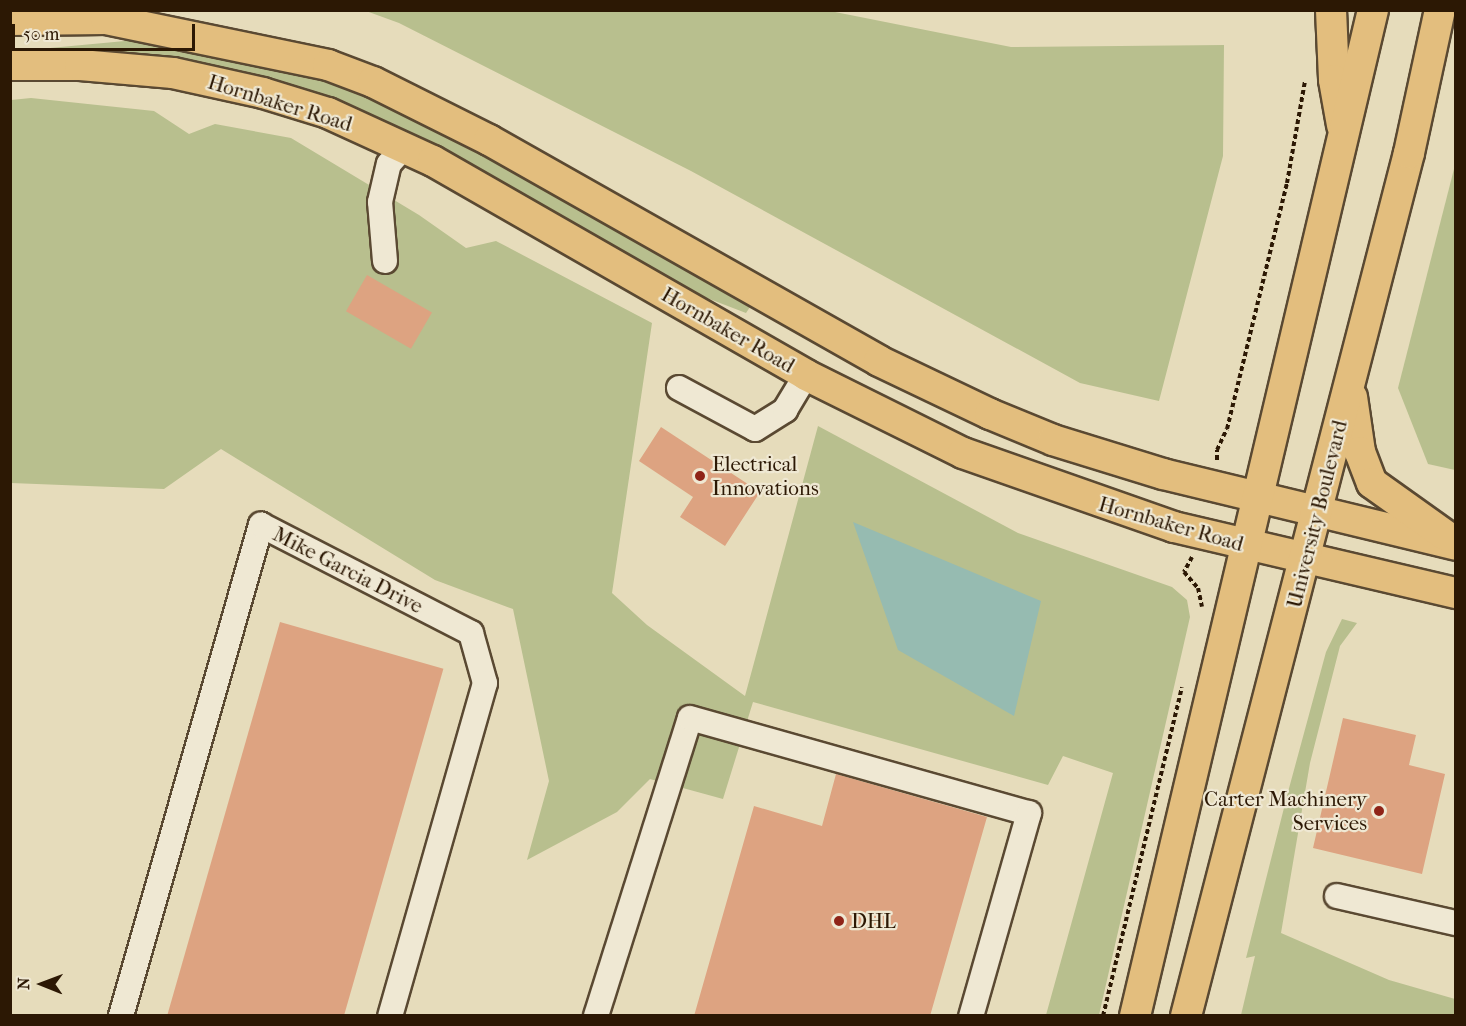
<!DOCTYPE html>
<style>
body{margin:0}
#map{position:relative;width:1466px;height:1026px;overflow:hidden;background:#e6dcbb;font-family:"IM FELL French Canon",serif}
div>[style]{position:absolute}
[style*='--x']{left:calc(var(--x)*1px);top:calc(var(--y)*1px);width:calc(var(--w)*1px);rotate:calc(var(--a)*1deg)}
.green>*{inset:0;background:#b8bf8e}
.water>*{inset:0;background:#96bbb1}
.building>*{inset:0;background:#dda381;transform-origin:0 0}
.path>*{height:4px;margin-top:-2px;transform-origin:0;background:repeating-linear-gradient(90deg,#2c1804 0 4.5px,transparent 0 7.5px)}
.roads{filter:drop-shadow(2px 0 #5a4932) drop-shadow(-2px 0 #5a4932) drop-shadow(0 2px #5a4932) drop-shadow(0 -2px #5a4932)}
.minor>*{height:24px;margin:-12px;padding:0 12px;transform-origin:12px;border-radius:12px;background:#efe8d3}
.major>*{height:30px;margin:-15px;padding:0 15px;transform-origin:15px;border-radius:15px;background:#e3be7e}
.dots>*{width:16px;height:16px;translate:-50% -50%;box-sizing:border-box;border:3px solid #efe8d3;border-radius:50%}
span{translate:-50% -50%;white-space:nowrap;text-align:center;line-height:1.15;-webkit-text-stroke:4.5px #efe8d3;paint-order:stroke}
.street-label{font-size:21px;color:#2c1804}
.poi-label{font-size:21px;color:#2c1804}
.left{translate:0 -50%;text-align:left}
.right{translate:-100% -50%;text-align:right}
.frame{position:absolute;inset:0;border:12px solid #2c1804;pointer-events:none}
.north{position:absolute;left:12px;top:954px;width:60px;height:60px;-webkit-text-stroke:4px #efe8d3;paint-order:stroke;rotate:271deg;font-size:16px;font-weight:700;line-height:24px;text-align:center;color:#2c1804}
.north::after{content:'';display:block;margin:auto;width:21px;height:27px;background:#2c1804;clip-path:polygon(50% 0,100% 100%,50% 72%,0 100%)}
.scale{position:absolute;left:12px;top:24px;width:183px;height:27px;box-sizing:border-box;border:3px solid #2c1804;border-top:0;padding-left:8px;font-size:18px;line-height:21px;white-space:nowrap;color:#2c1804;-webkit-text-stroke:4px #efe8d3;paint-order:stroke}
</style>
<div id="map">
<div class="green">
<div style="clip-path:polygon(825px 10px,1011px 47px,1224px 45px,1223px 156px,1159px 401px,1080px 383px,691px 171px,399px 23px,366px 11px)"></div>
<div style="clip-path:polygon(157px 38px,219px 50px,332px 81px,388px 105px,448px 133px,750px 307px,746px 313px,686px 290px,581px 229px,155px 57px,50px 48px)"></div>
<div style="clip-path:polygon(31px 98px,154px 111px,189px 134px,215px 124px,291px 138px,419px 215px,466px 248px,496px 241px,652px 323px,612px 593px,647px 625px,745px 696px,818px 426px,1018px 533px,1172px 587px,1187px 600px,1190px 617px,1099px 1015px,1046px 1015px,1113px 773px,1063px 756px,1048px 785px,753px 702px,723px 799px,650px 779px,617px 812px,527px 860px,549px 781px,513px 609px,435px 580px,221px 449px,164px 489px,11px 483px,11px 100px)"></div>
<div style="clip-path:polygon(1455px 165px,1455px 470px,1428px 464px,1398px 388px)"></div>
<div style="clip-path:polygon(1342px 619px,1357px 623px,1340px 646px,1310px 763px,1281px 933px,1389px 980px,1455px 999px,1455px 1015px,1241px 1015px,1255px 956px,1246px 958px,1288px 792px,1326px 652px)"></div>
</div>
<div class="water">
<div style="clip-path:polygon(853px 522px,1041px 601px,1014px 716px,898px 650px)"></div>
</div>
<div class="building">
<div style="left:367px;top:275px;width:75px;height:42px;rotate:30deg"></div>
<div style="clip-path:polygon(661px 427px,760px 492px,725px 546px,680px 517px,693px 497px,639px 461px)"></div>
<div style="left:280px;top:622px;width:170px;height:409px;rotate:16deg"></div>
<div style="clip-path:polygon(1343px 718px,1416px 735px,1409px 765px,1445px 774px,1422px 874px,1313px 848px)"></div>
<div style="clip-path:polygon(836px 774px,987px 817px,930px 1016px,694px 1016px,754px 806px,822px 826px)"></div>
</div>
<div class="path">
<div style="--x:1217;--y:460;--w:10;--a:-90"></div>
<div style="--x:1217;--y:450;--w:23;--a:-65"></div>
<div style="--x:1227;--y:429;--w:253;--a:-76.3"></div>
<div style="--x:1287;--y:183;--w:104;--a:-80"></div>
<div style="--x:1192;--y:557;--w:17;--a:118"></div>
<div style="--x:1184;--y:572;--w:21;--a:49"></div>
<div style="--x:1198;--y:588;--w:19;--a:78"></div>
<div style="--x:1103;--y:1016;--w:338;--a:-76.5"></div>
</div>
<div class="roads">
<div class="minor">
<div style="--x:385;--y:261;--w:59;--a:-94.8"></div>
<div style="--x:380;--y:202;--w:39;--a:-77"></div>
<div style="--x:389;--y:164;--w:23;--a:-49"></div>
<div style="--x:679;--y:388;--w:86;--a:28.3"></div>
<div style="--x:755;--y:429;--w:36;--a:-32"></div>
<div style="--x:785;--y:410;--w:41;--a:-59"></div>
<div style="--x:1337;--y:896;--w:122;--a:12.8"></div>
<div style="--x:121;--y:1016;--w:511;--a:-74.09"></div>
<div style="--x:261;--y:525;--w:236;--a:27.2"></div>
<div style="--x:471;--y:633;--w:52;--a:74.4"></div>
<div style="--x:485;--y:683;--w:346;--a:105.9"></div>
<div style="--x:596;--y:1016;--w:312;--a:-72.5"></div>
<div style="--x:690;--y:718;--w:352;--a:15.7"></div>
<div style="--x:1029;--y:813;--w:211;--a:105.9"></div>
</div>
<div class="major">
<div style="--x:1331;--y:10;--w:70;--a:87.5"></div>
<div style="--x:1334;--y:80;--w:46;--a:79.9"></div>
<div style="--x:10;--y:20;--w:96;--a:-0.6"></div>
<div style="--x:106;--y:19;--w:227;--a:11.7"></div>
<div style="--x:328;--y:65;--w:48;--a:20.7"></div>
<div style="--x:373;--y:82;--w:130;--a:26.6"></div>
<div style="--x:489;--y:140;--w:448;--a:29.5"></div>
<div style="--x:879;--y:361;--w:123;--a:25.5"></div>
<div style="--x:990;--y:414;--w:68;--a:22.4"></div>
<div style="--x:1053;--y:440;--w:115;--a:17.2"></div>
<div style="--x:1163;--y:474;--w:301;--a:13.6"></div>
<div style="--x:10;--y:65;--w:70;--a:0"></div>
<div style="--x:80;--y:65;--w:93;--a:4.9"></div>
<div style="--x:173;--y:73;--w:92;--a:12.5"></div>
<div style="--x:263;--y:93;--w:68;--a:17.1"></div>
<div style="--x:328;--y:113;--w:115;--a:24.6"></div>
<div style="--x:433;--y:161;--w:430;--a:29.8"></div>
<div style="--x:806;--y:375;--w:175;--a:26.4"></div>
<div style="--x:963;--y:453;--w:224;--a:19.3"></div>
<div style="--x:1174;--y:527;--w:290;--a:13.2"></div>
<div style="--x:1352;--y:397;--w:56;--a:81.7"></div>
<div style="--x:1360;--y:452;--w:33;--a:69"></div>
<div style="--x:1372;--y:483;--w:90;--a:35.5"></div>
<div style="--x:1135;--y:1016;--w:1034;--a:-76.69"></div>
<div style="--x:1186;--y:1016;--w:891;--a:-75.51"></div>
<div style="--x:1409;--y:153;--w:146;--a:-77.8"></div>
</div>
</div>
<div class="dots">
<div style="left:700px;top:476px;background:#8f2418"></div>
<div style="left:1379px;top:811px;background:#8f2418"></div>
<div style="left:839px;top:921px;background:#8f2418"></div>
</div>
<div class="street-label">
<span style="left:280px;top:103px;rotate:17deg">Hornbaker Road</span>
<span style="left:728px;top:330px;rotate:30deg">Hornbaker Road</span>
<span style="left:1317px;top:514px;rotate:-76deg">University Boulevard</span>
<span style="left:1171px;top:524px;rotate:16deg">Hornbaker Road</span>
<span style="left:348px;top:570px;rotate:27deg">Mike Garcia Drive</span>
</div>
<div class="poi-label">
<span class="left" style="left:712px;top:476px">Electrical<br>Innovations</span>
<span class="right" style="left:1367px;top:811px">Carter Machinery<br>Services</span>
<span class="left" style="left:851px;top:921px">DHL</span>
</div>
<div class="frame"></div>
<div class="north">N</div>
<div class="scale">50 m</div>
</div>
